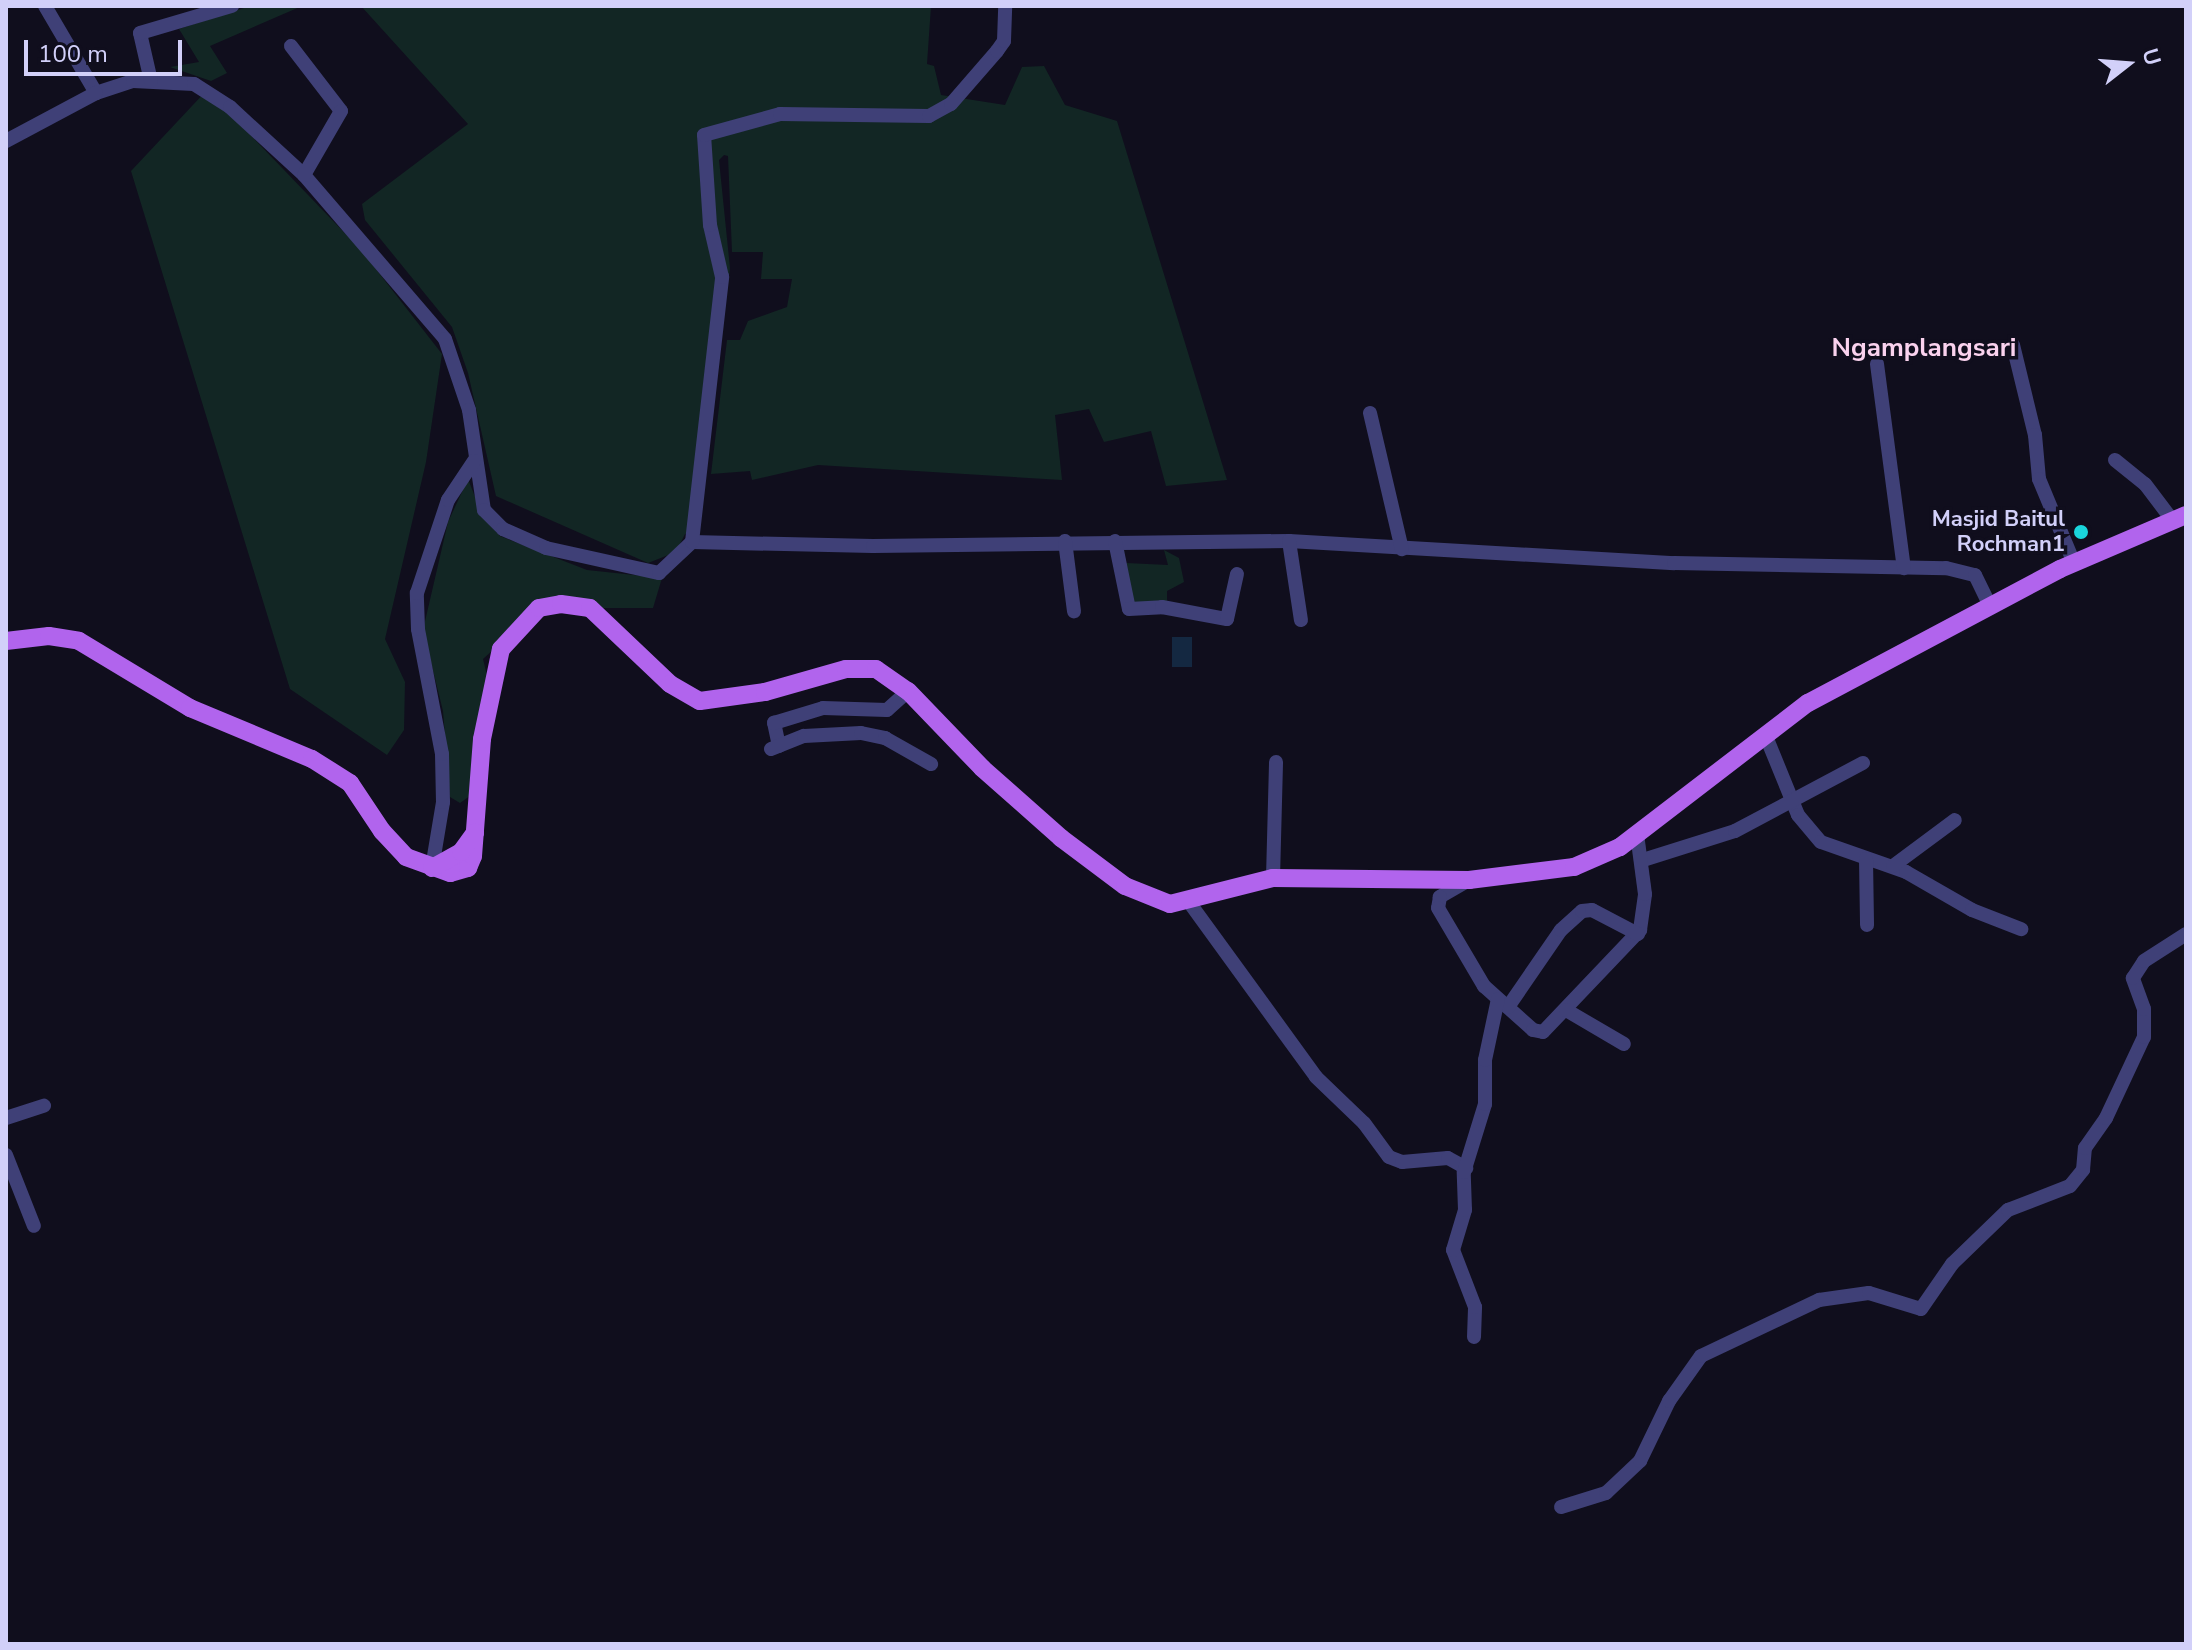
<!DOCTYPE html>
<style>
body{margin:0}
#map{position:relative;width:2192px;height:1650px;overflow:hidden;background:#100e1d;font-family:"Nunito Sans",sans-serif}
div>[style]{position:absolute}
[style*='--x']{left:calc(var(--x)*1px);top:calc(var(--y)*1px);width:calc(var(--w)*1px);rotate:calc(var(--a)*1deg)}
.green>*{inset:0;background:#122624}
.water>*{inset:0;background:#142841;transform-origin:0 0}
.minor>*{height:14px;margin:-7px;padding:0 7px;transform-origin:7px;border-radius:7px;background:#3f4077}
.major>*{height:18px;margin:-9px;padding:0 9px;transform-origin:9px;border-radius:9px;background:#b164ed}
.dots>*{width:22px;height:22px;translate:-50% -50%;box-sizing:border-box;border:4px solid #100e1d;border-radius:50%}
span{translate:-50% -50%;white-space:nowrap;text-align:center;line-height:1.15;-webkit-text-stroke:7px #100e1d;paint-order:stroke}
.poi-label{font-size:22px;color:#d2d0f9;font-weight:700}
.right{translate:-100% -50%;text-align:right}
.quarter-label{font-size:26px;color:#fad2ee;font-weight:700}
.frame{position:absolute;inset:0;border:8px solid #d2d0f9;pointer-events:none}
.north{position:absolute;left:2088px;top:24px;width:80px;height:80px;-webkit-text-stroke:6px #100e1d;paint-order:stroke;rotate:73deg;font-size:22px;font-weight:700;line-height:32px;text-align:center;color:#d2d0f9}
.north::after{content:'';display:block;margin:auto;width:28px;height:36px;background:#d2d0f9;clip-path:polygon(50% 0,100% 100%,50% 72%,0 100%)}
.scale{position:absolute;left:24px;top:40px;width:158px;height:36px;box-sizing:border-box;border:4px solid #d2d0f9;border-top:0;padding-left:10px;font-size:24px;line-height:28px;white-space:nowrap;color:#d2d0f9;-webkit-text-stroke:6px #100e1d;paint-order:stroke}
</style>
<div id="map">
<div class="green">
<div style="clip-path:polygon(250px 6px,302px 6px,210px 46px,227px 73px,211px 81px,170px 67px,199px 62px,179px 29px)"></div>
<div style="clip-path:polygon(361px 6px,931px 6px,927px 64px,934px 66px,941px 95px,1005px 105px,1022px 67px,1044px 66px,1065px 105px,1117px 121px,1227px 480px,1166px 486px,1151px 431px,1104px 442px,1089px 409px,1055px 415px,1062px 480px,818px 465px,752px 480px,750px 471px,711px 474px,727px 340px,740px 340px,748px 321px,787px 307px,792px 279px,761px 279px,763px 252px,732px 252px,728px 156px,724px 155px,719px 160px,730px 268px,698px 531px,685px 534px,676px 552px,648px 563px,496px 496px,468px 373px,452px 327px,365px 220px,362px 204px,468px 124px)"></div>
<div style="clip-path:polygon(207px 90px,361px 250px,442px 354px,426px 462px,385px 639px,405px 682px,404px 730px,387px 755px,290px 689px,131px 171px)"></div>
<div style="clip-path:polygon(468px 479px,483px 517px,500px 536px,587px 570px,662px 578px,653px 608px,539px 608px,483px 659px,490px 688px,474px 793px,460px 803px,450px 797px,443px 711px,423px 630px,448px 522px)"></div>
<div style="clip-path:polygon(1123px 544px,1126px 563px,1168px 565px,1164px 550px,1179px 558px,1184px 582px,1167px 591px,1167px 605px,1131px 606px)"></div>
</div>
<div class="water">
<div style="left:1172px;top:637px;width:20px;height:30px"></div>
</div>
<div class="minor">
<div style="--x:45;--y:6;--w:101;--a:59.6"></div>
<div style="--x:96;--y:93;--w:39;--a:-18"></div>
<div style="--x:133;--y:81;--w:61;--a:2.8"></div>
<div style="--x:194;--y:84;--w:43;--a:32.6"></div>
<div style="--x:230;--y:107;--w:100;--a:42.6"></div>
<div style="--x:304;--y:175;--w:216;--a:49.3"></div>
<div style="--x:445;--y:339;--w:75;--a:71.3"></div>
<div style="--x:469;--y:410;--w:101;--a:81.5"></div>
<div style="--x:484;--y:510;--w:27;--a:45"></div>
<div style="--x:503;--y:529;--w:47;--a:23.8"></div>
<div style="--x:546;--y:548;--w:116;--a:12.5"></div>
<div style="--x:659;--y:573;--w:45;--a:-43.2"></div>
<div style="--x:692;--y:542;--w:181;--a:1.3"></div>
<div style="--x:873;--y:546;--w:416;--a:-0.7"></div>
<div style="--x:1289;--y:541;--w:386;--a:3.3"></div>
<div style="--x:1674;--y:563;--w:272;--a:1.1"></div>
<div style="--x:1946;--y:568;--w:30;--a:14"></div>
<div style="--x:1975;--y:575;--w:34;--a:64"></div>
<div style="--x:291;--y:46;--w:82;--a:52.4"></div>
<div style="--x:341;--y:111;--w:74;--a:120"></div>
<div style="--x:151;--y:81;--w:49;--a:-102.9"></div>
<div style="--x:140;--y:33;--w:96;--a:-16.4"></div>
<div style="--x:6;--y:141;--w:102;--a:-28.1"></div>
<div style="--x:2013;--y:345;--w:93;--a:76.3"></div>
<div style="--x:2035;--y:435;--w:44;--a:84.8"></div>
<div style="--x:2039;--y:479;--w:91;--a:67.4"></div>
<div style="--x:1877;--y:364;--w:206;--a:82.5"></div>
<div style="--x:1370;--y:413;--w:140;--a:76.8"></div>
<div style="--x:2115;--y:460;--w:38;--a:39"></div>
<div style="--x:2145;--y:484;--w:46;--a:52.9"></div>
<div style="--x:1065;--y:541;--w:71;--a:82.7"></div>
<div style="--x:1115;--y:541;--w:69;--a:78.4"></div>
<div style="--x:1129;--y:609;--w:33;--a:-3"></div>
<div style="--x:1162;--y:607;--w:66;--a:10.5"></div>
<div style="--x:1227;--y:619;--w:46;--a:-77.5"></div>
<div style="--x:1289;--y:541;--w:80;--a:81.4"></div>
<div style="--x:692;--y:542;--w:267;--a:-83.5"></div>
<div style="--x:722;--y:277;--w:53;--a:-103"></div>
<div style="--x:710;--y:225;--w:90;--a:-93.8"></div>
<div style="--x:704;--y:135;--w:79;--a:-15.4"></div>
<div style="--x:780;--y:114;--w:149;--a:0.8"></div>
<div style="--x:929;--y:116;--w:25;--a:-29"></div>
<div style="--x:951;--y:104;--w:70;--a:-49"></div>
<div style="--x:997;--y:51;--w:12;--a:-55"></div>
<div style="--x:1004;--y:41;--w:35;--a:-88"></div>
<div style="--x:1765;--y:734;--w:87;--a:67.8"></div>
<div style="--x:1798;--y:815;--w:35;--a:50"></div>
<div style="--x:1821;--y:842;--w:90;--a:19.4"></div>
<div style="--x:1906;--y:872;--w:76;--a:29.9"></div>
<div style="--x:1972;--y:910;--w:53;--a:21.2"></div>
<div style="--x:779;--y:746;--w:24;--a:-102"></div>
<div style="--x:774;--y:723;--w:51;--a:-17"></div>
<div style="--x:823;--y:708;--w:64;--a:1.8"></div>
<div style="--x:887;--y:710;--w:28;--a:-42"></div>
<div style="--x:771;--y:749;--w:35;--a:-22"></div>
<div style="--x:804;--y:736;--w:57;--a:-3"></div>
<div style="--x:861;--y:733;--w:25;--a:12"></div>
<div style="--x:885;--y:738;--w:53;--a:29.5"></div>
<div style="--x:1866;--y:859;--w:66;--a:89.1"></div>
<div style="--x:1643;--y:860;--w:96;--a:-17.5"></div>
<div style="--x:1735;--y:831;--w:145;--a:-28"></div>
<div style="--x:1893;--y:866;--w:77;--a:-36.6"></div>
<div style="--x:432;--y:868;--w:67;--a:-80.5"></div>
<div style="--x:443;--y:802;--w:48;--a:-91.2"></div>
<div style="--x:442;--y:754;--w:127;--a:-100.9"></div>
<div style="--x:418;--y:629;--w:36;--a:-92"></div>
<div style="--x:417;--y:593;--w:98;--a:-71.6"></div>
<div style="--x:448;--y:500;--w:47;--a:-56.3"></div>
<div style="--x:1273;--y:878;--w:116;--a:-88.5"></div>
<div style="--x:1469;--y:880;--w:34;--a:150"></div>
<div style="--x:1440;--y:897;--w:11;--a:100"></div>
<div style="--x:1438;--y:908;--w:91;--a:59.5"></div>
<div style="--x:1484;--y:986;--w:66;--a:41.9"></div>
<div style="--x:1533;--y:1030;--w:10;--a:11"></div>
<div style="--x:1543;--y:1032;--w:141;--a:-46.4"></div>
<div style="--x:1640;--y:930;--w:36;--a:-82"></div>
<div style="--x:1645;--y:894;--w:61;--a:-97.6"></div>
<div style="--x:1189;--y:902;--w:216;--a:54"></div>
<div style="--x:1316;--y:1077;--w:66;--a:43.8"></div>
<div style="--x:1364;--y:1123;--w:42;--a:53.7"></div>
<div style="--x:1389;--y:1157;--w:14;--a:21"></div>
<div style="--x:1402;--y:1162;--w:46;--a:-5"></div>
<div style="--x:1448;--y:1158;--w:21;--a:29"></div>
<div style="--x:1508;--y:1007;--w:93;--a:-55.5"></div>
<div style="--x:1561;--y:930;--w:28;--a:-42"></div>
<div style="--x:1582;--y:911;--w:10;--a:-6"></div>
<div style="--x:1592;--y:910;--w:52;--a:27.6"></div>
<div style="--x:1566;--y:1010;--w:67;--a:30.4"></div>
<div style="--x:6;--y:1118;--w:40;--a:-18"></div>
<div style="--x:6;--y:1155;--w:76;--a:68.5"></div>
<div style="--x:1474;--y:1337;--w:30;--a:-88"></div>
<div style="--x:1475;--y:1307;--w:61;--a:-111.1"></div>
<div style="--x:1453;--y:1250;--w:42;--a:-73.3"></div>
<div style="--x:1465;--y:1210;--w:38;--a:-92"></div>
<div style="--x:1464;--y:1172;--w:71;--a:-72.8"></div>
<div style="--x:1485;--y:1104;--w:44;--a:-90"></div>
<div style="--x:1485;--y:1060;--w:62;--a:-78"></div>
<div style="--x:1561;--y:1507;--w:47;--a:-17.3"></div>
<div style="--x:1606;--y:1493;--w:47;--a:-43.3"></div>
<div style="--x:1640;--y:1461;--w:67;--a:-64.2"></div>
<div style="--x:1669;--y:1401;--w:55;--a:-54.6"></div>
<div style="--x:1701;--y:1356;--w:131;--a:-25.4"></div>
<div style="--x:1819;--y:1300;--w:50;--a:-8"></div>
<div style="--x:1869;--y:1293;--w:54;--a:17.1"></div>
<div style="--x:1921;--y:1309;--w:55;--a:-55.4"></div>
<div style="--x:1952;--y:1264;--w:78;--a:-44"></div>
<div style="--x:2008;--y:1210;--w:66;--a:-21.2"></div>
<div style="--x:2070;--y:1186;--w:21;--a:-51"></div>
<div style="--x:2083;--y:1170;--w:22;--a:-85"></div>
<div style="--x:2085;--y:1148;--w:37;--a:-55"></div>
<div style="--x:2106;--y:1118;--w:89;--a:-64.9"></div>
<div style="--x:2144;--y:1037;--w:28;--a:-90"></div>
<div style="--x:2144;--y:1009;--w:33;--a:-110"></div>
<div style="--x:2133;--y:978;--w:20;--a:-57"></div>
<div style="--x:2144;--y:961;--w:50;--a:-32.7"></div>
</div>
<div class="major">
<div style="--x:6;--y:641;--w:43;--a:-6.6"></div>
<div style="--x:49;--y:636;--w:30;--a:9"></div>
<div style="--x:79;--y:641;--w:130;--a:31.1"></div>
<div style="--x:190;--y:708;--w:132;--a:22.7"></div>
<div style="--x:312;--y:759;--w:45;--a:32.3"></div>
<div style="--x:350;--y:783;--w:58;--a:56.3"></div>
<div style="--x:382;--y:831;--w:35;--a:47"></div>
<div style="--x:406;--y:857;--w:47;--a:20"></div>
<div style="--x:450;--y:873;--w:19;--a:-16"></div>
<div style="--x:468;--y:868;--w:13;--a:-67"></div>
<div style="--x:473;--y:856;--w:117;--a:-85.6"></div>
<div style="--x:482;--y:739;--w:92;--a:-78.1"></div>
<div style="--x:501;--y:649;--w:56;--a:-47.2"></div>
<div style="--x:539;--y:608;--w:22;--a:-10"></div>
<div style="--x:561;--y:604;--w:29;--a:8"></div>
<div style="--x:590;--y:608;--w:110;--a:43.5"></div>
<div style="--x:670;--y:684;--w:34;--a:30"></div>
<div style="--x:700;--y:701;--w:66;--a:-7.9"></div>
<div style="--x:765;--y:692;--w:84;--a:-15.9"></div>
<div style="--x:846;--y:669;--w:30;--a:0"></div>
<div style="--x:876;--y:669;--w:39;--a:35"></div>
<div style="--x:908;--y:691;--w:107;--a:46.1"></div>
<div style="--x:982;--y:768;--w:106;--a:41.5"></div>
<div style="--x:1061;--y:838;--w:80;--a:36.9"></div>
<div style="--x:1125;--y:886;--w:48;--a:21.8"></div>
<div style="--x:1170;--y:904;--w:106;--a:-14.2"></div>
<div style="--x:1273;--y:878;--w:196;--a:0.6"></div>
<div style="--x:1469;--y:880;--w:106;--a:-7.1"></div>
<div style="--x:1574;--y:867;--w:50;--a:-23.5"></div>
<div style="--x:1620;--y:847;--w:237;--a:-37.5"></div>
<div style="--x:1808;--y:703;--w:285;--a:-28"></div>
<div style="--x:2060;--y:569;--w:137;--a:-23.2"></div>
<div style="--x:432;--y:868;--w:33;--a:-29"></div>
<div style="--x:461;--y:852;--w:24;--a:-54"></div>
</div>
<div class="dots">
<div style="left:2081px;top:532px;background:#1ad5dc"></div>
</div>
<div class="poi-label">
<span class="right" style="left:2065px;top:532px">Masjid Baitul<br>Rochman1</span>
</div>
<div class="quarter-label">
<span style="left:1924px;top:348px">Ngamplangsari</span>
</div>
<div class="frame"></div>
<div class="north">U</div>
<div class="scale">100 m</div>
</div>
